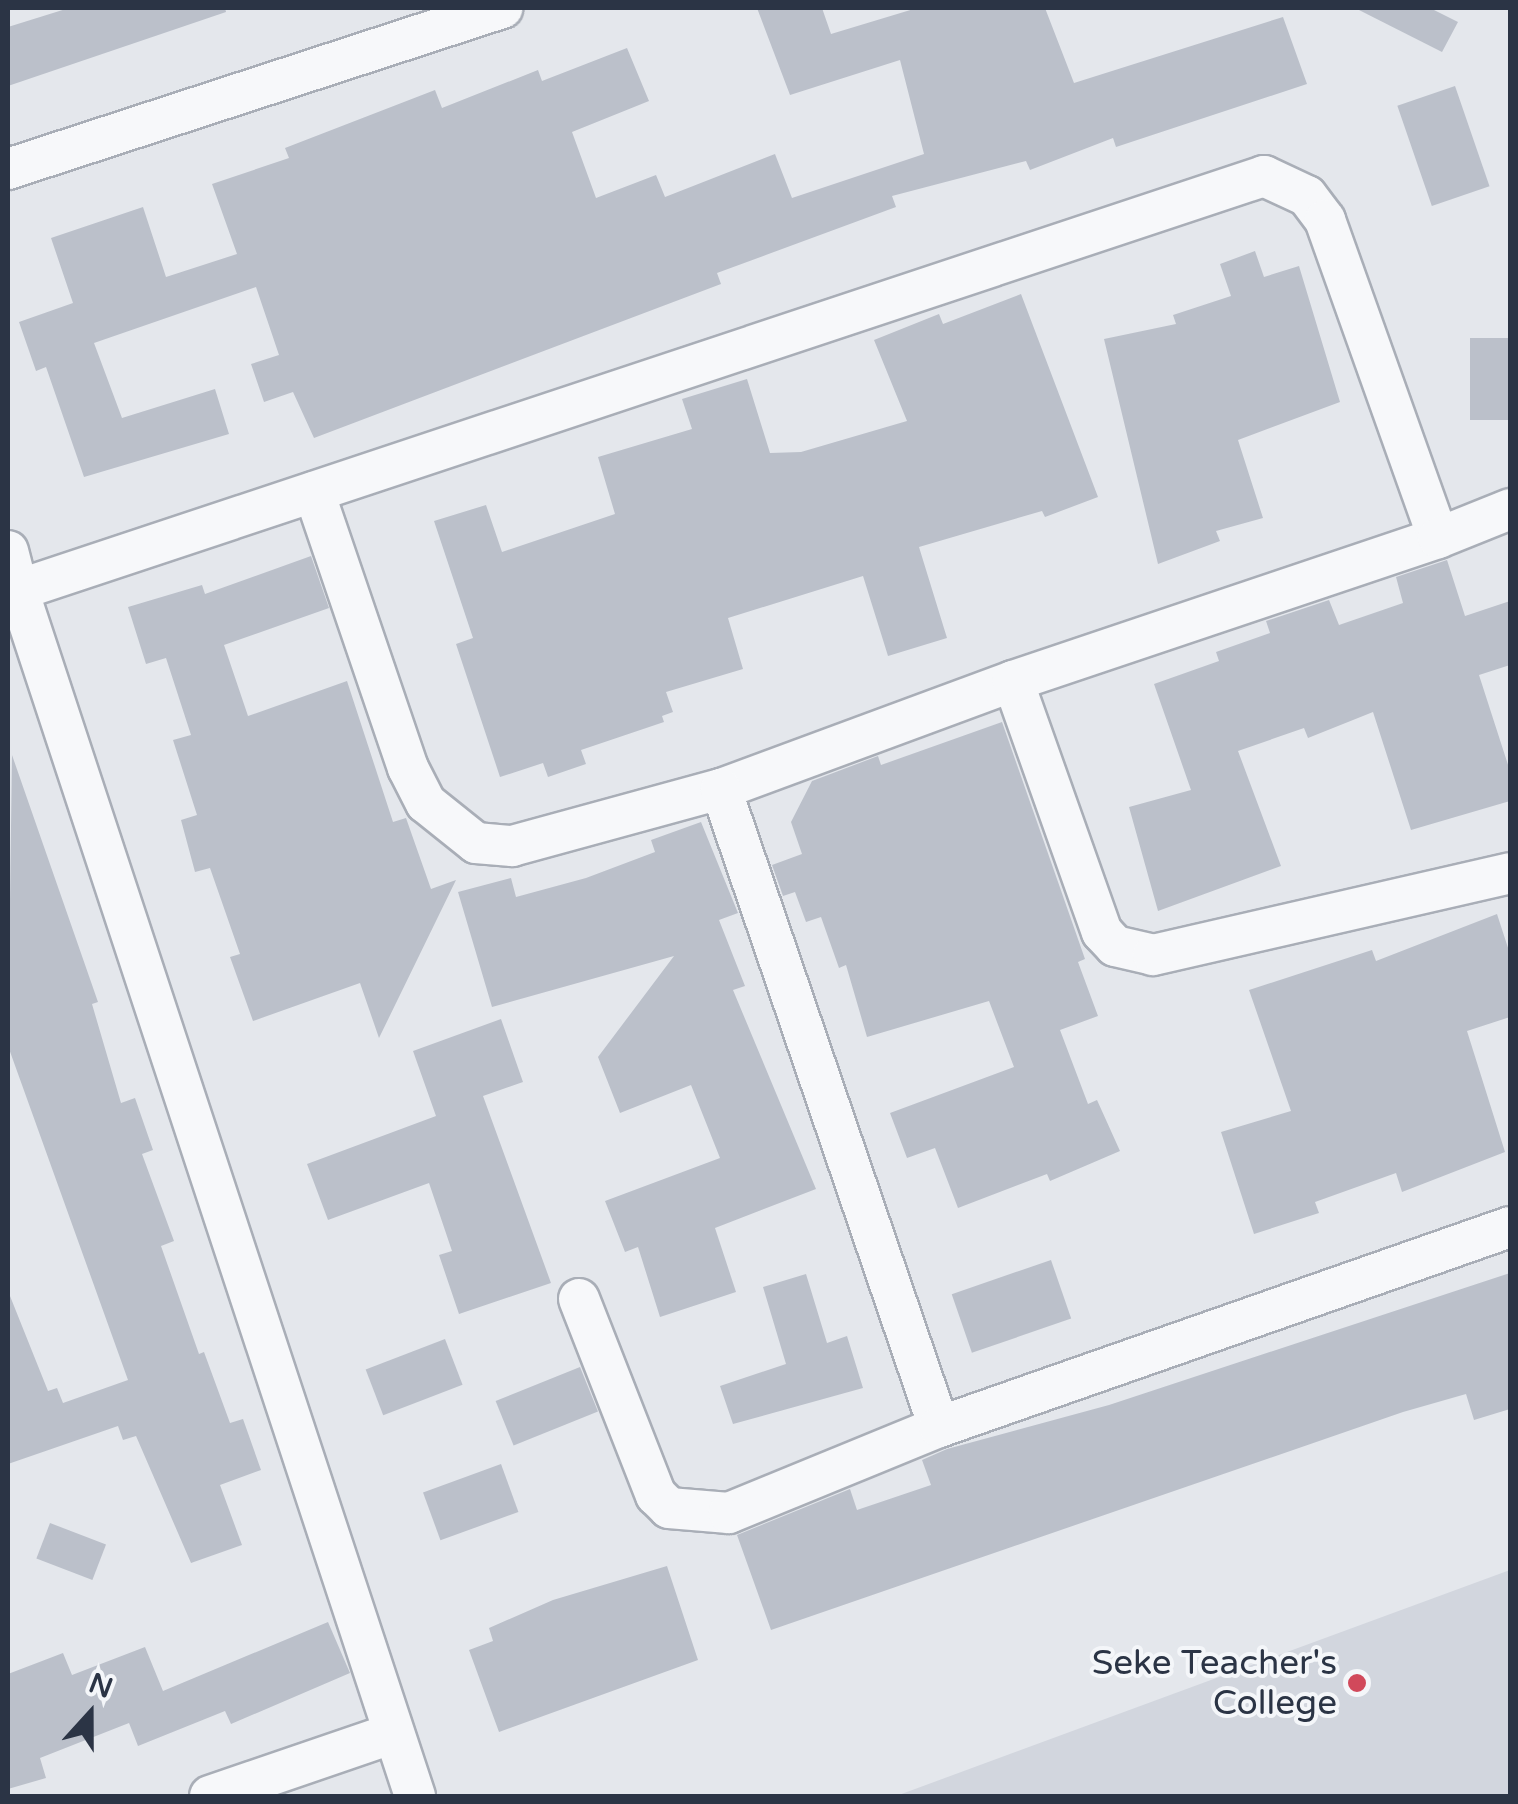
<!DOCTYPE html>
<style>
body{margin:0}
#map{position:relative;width:1518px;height:1804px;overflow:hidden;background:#e4e7ec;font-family:"Varela Round",sans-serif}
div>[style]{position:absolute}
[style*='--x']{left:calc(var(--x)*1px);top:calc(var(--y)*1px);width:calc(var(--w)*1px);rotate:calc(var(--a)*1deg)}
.built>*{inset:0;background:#d2d6de}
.building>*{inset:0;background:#bbc0ca;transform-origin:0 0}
.roads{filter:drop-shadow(2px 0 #a9aeb7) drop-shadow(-2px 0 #a9aeb7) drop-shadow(0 2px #a9aeb7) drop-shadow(0 -2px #a9aeb7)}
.street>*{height:40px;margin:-20px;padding:0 20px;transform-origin:20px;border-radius:20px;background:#f7f8fa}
.dots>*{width:28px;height:28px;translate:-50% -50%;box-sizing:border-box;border:5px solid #f4f6f9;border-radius:50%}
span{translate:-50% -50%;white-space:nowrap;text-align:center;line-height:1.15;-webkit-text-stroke:8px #f4f6f9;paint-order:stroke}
.poi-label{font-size:35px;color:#2b3445}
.right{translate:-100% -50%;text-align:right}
.frame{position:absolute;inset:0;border:10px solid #2b3445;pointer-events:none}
.north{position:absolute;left:40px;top:1664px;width:100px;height:100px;-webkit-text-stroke:8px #f4f6f9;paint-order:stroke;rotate:21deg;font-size:28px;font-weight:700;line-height:40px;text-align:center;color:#2b3445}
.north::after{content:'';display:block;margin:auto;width:35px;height:45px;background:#2b3445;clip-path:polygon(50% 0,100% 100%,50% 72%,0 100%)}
</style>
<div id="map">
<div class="built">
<div style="clip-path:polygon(1510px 1570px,1510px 1796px,896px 1796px)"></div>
</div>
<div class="building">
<div style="clip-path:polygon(69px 8px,225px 8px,226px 12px,8px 86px,8px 27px)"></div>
<div style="clip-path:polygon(757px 8px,822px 8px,831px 34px,917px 8px,1045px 8px,1074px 83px,1283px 17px,1307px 84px,1116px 147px,1113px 138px,1030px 170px,1026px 161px,892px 196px,896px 207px,717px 273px,721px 284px,314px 438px,293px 392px,264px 402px,251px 364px,279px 355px,256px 287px,94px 343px,122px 418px,215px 389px,229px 434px,84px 477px,46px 367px,36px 371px,19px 322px,73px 303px,51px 238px,143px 207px,166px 277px,237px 254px,212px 184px,289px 158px,285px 148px,435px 90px,442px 108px,538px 70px,542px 81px,627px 48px,649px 101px,572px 132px,596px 198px,656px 175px,665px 197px,775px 154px,792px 198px,924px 154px,900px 60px,790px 95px)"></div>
<div style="clip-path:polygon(1355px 8px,1430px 8px,1458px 22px,1442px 52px)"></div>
<div style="left:1455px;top:86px;width:106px;height:61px;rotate:71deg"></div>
<div style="clip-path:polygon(1255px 251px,1264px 277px,1299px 266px,1340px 402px,1238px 440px,1263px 518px,1216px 531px,1220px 541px,1158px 564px,1104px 339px,1176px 324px,1173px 315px,1231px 296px,1220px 264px)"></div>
<div style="clip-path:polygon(1021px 294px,1098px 497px,1045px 517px,1042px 511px,919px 547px,947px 638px,888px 656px,863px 576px,728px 618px,743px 669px,666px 692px,673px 712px,662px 716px,664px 722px,581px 750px,586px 764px,548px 777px,543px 763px,500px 777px,456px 644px,473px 638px,434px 521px,486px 505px,502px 552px,615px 514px,598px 457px,692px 429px,682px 399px,747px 379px,770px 453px,801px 452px,907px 421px,874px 340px,939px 314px,943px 324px)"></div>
<div style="left:1510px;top:338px;width:82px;height:40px;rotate:90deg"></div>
<div style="clip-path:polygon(311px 556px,329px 608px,224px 645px,248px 716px,347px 681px,393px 822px,406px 818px,431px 889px,456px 880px,379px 1038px,360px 983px,253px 1021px,230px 957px,240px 954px,210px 868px,195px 872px,181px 820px,197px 815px,173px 740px,191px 735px,166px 658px,146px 664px,128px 607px,202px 585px,205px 594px)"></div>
<div style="clip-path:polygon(1447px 560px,1465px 616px,1510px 601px,1510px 665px,1479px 675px,1510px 771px,1510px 801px,1411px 830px,1373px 712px,1308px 738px,1304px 728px,1238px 751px,1281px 866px,1158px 911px,1129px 807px,1191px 790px,1154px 684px,1219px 661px,1216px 652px,1270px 633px,1266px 621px,1329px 600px,1339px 625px,1403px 603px,1396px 577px)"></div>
<div style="clip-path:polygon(1002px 722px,1085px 959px,1078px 962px,1098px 1016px,1060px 1030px,1088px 1104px,1097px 1100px,1120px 1151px,1050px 1181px,1047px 1174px,958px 1208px,935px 1148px,907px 1158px,890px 1113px,1014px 1067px,989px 1001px,867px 1037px,846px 965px,839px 968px,821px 917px,806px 922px,795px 892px,783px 896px,772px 865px,802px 854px,791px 822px,812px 781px,878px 756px,881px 765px)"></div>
<div style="clip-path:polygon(12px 755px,98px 1002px,92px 1004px,121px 1103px,135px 1098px,153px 1150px,142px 1154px,174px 1241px,161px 1246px,199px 1354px,204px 1352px,230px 1423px,243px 1419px,261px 1470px,220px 1485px,242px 1545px,191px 1563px,136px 1436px,123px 1440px,118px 1426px,8px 1464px,8px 1291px,48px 1391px,57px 1388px,63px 1403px,128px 1380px,8px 1046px)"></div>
<div style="clip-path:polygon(701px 822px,738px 913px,719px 920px,745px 986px,733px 990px,816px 1189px,715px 1228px,736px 1292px,660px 1317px,638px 1247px,625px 1252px,605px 1201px,720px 1158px,691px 1085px,620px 1113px,598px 1057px,674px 956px,492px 1007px,458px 892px,511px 878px,516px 897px,586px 878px,655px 852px,651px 840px)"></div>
<div style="clip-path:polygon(1497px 914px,1510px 954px,1510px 1017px,1467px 1031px,1505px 1152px,1402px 1192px,1396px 1173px,1315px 1202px,1319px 1213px,1254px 1234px,1221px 1132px,1291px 1111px,1249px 990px,1372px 950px,1376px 961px)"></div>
<div style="clip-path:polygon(501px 1019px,523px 1082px,483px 1096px,551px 1283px,459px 1314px,439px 1255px,452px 1251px,429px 1183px,328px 1220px,307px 1164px,436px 1116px,413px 1051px)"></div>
<div style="left:1051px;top:1260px;width:62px;height:105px;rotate:71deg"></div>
<div style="clip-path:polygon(1510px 1273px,1510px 1409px,1474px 1420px,1466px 1394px,1403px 1412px,771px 1630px,737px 1535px,850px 1489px,857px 1510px,931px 1485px,922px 1460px,947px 1449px,1109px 1405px)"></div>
<div style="clip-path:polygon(806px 1274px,827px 1343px,847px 1336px,863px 1388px,733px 1424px,720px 1386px,786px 1364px,763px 1287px)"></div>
<div style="left:445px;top:1339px;width:49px;height:85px;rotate:69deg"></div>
<div style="left:580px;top:1367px;width:48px;height:91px;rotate:68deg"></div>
<div style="left:501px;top:1464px;width:51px;height:83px;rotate:70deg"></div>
<div style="left:50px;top:1523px;width:60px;height:38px;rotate:21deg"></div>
<div style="clip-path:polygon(667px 1566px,698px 1660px,499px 1732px,469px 1650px,493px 1641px,489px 1628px,553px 1600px)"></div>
<div style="clip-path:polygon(328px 1622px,350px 1673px,231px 1724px,225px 1711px,138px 1746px,129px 1723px,40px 1758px,46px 1778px,8px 1789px,8px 1674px,63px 1653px,72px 1675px,145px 1647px,163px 1691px)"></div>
</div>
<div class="roads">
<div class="street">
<div style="--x:8;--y:169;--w:520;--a:-18.05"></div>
<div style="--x:314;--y:492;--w:292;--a:71.2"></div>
<div style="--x:408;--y:768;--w:39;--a:63"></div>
<div style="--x:426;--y:803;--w:64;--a:38.7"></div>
<div style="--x:476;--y:843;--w:36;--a:5"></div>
<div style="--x:512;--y:846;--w:217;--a:-15.3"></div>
<div style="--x:721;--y:789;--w:311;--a:-20.3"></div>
<div style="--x:1013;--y:681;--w:448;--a:-18.6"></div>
<div style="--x:8;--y:551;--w:40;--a:75.6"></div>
<div style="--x:18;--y:590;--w:1313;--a:-18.38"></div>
<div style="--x:1264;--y:176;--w:47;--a:24.9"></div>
<div style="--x:1307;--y:196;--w:30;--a:53"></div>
<div style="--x:1325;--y:220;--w:337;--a:70.4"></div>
<div style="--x:1438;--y:538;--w:78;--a:-21.9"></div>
<div style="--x:8;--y:593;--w:10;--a:-17"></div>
<div style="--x:18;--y:590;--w:1270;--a:71.78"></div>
<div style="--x:1013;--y:681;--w:266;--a:70.5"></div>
<div style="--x:1102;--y:932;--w:19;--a:47"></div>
<div style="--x:1115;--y:946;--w:39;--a:13"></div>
<div style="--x:1153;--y:955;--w:366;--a:-12.9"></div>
<div style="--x:721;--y:789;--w:674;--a:71.14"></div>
<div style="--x:579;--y:1299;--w:211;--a:68.6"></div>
<div style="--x:656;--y:1495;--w:18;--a:45"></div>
<div style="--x:669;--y:1508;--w:60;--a:4.8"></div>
<div style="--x:729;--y:1513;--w:227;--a:-22.3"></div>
<div style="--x:939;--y:1427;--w:605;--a:-19.3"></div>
<div style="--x:210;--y:1796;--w:194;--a:-18.9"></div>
</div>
</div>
<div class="dots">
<div style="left:1357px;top:1683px;background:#d1495b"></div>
</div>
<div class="poi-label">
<span class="right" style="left:1337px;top:1683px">Seke Teacher's<br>College</span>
</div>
<div class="frame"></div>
<div class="north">N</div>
</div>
